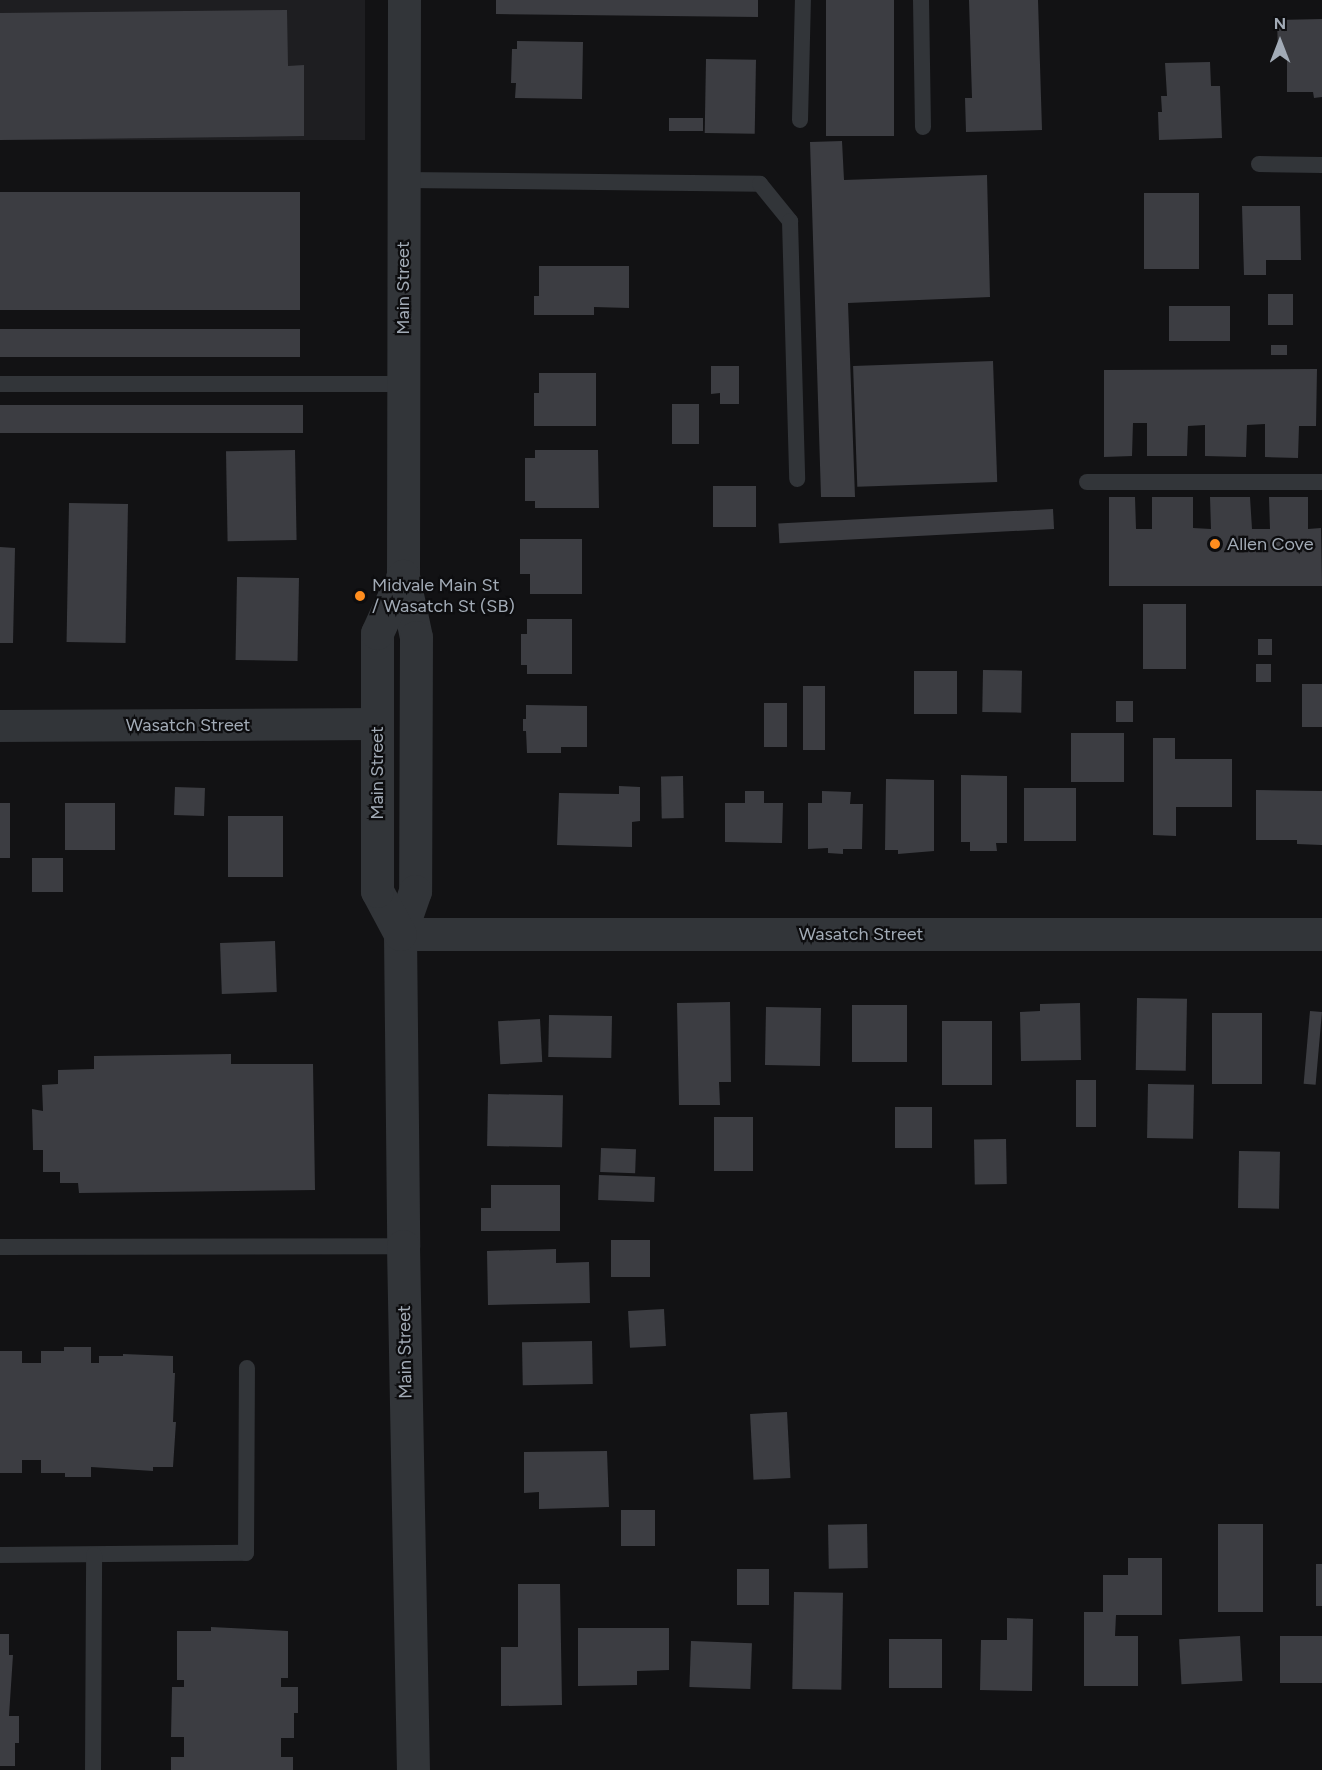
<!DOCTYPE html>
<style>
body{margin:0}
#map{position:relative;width:1322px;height:1770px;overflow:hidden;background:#121214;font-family:Figtree,sans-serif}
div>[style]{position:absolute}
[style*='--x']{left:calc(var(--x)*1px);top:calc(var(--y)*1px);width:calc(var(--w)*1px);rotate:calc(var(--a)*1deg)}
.built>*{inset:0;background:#1e1e21;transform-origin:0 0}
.building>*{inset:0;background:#3c3d42;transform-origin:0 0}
.service>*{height:16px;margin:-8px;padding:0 8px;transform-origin:8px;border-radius:8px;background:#323539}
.minor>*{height:32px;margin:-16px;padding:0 16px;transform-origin:16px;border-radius:16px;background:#323539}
.tertiary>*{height:33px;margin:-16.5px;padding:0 16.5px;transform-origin:16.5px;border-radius:16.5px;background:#323539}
.dots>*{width:16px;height:16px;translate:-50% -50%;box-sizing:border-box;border:3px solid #0d0d0f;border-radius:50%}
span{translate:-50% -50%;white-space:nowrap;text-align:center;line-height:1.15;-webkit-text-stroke:4.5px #0d0d0f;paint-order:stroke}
.street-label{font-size:18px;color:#a2abb6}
.poi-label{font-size:18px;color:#a2abb6}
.left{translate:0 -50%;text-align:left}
.north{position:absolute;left:1250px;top:12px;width:60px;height:60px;-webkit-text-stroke:4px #0d0d0f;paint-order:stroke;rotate:0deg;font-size:16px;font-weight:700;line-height:24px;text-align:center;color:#a2abb6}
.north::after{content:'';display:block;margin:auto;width:21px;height:27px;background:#a2abb6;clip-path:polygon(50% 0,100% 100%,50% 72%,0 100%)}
</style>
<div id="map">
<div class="built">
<div style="left:0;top:0;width:365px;height:140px"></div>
</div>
<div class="building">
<div style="clip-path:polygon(496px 0,758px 0,758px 17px,496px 14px)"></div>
<div style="left:826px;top:0;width:68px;height:136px"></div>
<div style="clip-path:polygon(969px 0,1038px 0,1042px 130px,966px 132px,965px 98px,972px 98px)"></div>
<div style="clip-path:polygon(287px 10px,288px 66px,304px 65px,304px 136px,0 140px,0 13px)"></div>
<div style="clip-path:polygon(1322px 19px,1322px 97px,1314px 98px,1313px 92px,1287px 92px,1287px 53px,1278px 53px,1277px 20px)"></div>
<div style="clip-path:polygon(517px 41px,583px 42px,582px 99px,515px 98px,516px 83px,511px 83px,512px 49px,517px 49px)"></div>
<div style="left:706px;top:59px;width:50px;height:74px;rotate:1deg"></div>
<div style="clip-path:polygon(1210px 62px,1211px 86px,1220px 86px,1222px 138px,1159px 140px,1158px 112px,1162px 112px,1161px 96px,1167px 96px,1165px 63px)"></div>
<div style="left:669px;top:118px;width:34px;height:13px"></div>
<div style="clip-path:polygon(842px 141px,844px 180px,987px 175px,990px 297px,848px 303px,855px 497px,821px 497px,810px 142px)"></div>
<div style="left:0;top:192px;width:300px;height:118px"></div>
<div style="left:1144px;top:193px;width:55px;height:76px"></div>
<div style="clip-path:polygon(1242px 206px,1300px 206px,1301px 260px,1266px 260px,1266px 275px,1244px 275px)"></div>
<div style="clip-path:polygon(539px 266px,629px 266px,629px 308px,594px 307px,594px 315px,534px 315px,534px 296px,539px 296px)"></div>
<div style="left:1268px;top:294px;width:25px;height:31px"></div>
<div style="left:1230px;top:306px;width:35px;height:61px;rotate:90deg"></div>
<div style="left:300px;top:329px;width:28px;height:300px;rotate:90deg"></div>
<div style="left:1271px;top:345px;width:16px;height:10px"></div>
<div style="left:993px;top:361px;width:121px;height:140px;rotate:88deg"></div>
<div style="clip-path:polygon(711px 366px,739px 366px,739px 404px,720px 404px,720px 393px,711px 394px)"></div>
<div style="clip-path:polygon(1317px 369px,1316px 426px,1299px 426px,1298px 458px,1265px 457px,1265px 424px,1247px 425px,1246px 457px,1205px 456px,1205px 425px,1188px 426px,1187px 456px,1147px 456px,1147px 423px,1133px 423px,1132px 456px,1104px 457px,1104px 370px)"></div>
<div style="clip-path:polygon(539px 373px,596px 373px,596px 426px,534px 426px,534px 393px,539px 393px)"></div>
<div style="left:672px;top:404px;width:27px;height:40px"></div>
<div style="left:0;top:405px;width:303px;height:28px"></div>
<div style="left:295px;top:450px;width:90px;height:69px;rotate:89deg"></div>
<div style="clip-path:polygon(535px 450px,598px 450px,599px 508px,535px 508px,535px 501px,525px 501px,525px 458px,535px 458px)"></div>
<div style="left:713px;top:486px;width:43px;height:41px"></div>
<div style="clip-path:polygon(1109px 497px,1135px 497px,1136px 529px,1152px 529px,1152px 497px,1193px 497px,1193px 528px,1211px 529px,1210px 497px,1250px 497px,1252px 529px,1270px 529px,1269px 497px,1308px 497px,1308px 529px,1321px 528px,1322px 586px,1109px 586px)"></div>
<div style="left:69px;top:503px;width:59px;height:139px;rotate:1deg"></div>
<div style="left:1053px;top:509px;width:20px;height:275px;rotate:87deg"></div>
<div style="clip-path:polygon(520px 539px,582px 539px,582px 594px,530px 594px,530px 574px,520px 574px)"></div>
<div style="clip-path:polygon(0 547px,15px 548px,13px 643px,0 643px)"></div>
<div style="left:237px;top:577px;width:62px;height:83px;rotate:1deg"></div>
<div style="left:1143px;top:604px;width:43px;height:65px"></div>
<div style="clip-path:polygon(527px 619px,572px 619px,572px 674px,527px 674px,527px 665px,521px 665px,521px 634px,527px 634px)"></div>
<div style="left:1258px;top:639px;width:14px;height:16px"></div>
<div style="left:1256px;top:664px;width:15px;height:18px"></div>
<div style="left:983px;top:670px;width:39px;height:42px;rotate:1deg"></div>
<div style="left:914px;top:671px;width:43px;height:43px"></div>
<div style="left:1302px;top:684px;width:20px;height:43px"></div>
<div style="left:803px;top:686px;width:22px;height:64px"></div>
<div style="left:1116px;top:701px;width:17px;height:21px"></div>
<div style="left:764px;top:703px;width:23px;height:44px"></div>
<div style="clip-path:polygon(526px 705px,587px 706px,587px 747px,561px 747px,561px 753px,527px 753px,526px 731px,523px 731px,523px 719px,526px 719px)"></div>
<div style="left:1071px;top:733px;width:53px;height:49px"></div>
<div style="clip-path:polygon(1153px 738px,1175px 738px,1175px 759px,1232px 759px,1232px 807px,1176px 807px,1176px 836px,1153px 835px)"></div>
<div style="clip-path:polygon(961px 775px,1007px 776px,1007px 843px,996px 843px,997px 851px,970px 851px,970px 842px,961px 842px)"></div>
<div style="left:683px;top:776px;width:42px;height:22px;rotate:89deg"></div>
<div style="clip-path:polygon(886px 779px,934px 780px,934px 851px,898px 854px,898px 850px,885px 850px)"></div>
<div style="clip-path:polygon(619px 786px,640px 787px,640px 821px,632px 822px,632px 847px,557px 845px,559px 793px,619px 794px)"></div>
<div style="left:175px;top:787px;width:30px;height:28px;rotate:2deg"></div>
<div style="left:1024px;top:788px;width:52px;height:53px"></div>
<div style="clip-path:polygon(1256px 790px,1322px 791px,1322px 845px,1297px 844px,1297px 840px,1256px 840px)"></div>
<div style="clip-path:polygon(745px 791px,764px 791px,764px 803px,783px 803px,782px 843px,725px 842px,725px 803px,745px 803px)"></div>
<div style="clip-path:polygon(822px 791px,851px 792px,850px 804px,863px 804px,862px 849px,843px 849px,843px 854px,828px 853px,828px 848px,808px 849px,808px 803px,822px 803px)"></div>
<div style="left:0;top:803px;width:10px;height:55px"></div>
<div style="left:65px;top:803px;width:50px;height:47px"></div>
<div style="left:228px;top:816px;width:55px;height:61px"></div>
<div style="left:32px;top:858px;width:31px;height:34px"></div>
<div style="left:275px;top:941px;width:51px;height:55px;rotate:88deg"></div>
<div style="left:1137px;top:998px;width:50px;height:72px;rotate:1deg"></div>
<div style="clip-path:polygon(730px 1002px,731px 1082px,719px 1082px,720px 1105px,679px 1105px,677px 1003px)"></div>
<div style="clip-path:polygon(1080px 1003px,1081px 1060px,1021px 1061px,1020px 1012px,1040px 1011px,1040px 1004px)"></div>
<div style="left:852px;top:1005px;width:55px;height:57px"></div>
<div style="left:766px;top:1007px;width:55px;height:58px;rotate:1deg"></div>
<div style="left:1310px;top:1011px;width:12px;height:73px;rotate:5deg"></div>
<div style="left:1212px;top:1013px;width:50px;height:71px"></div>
<div style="left:549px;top:1015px;width:63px;height:42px;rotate:1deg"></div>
<div style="left:540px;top:1019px;width:43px;height:42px;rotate:87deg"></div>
<div style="left:942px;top:1021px;width:50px;height:64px"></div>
<div style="clip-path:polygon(231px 1054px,231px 1064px,313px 1064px,315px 1190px,79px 1193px,78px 1183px,60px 1183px,60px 1172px,43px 1172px,43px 1150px,33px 1150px,32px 1109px,43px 1111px,42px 1085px,58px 1084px,58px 1070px,94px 1069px,94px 1056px)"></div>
<div style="left:1076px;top:1080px;width:20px;height:47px"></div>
<div style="left:1148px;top:1084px;width:46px;height:54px;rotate:1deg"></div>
<div style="left:488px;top:1094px;width:75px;height:52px;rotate:1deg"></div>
<div style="left:932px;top:1107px;width:41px;height:37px;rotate:90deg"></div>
<div style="left:714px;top:1117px;width:39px;height:54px"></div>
<div style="left:1006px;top:1139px;width:45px;height:32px;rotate:89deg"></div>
<div style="left:601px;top:1148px;width:35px;height:24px;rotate:2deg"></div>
<div style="left:1239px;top:1151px;width:41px;height:57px;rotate:1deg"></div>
<div style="left:599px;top:1175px;width:56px;height:25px;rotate:2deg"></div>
<div style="clip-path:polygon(491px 1185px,560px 1185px,560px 1231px,481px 1231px,481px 1208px,491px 1208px)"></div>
<div style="left:611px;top:1240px;width:39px;height:37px"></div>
<div style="clip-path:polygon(556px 1249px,556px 1263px,589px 1262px,590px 1303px,488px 1305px,487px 1251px)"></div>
<div style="left:664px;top:1309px;width:37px;height:36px;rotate:87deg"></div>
<div style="left:592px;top:1341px;width:43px;height:70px;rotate:89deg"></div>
<div style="clip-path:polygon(64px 1347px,91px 1347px,91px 1363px,99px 1363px,99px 1356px,123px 1356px,123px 1354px,173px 1356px,173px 1373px,175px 1373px,173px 1422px,176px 1422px,173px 1467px,153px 1467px,153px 1471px,91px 1467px,91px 1477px,65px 1477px,65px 1473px,41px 1473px,41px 1460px,22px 1460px,22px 1473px,0 1473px,0 1351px,22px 1351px,22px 1363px,41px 1363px,41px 1351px,64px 1351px)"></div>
<div style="left:787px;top:1412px;width:66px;height:37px;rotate:87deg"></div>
<div style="clip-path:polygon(607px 1451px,609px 1507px,539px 1509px,539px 1492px,524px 1493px,524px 1452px)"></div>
<div style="left:655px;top:1510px;width:36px;height:34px;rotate:90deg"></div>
<div style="left:867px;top:1524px;width:44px;height:39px;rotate:89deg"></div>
<div style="left:1218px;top:1524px;width:45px;height:88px"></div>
<div style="clip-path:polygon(1128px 1558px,1162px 1558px,1162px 1615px,1116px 1615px,1115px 1636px,1138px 1636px,1138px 1686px,1084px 1686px,1084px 1612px,1103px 1612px,1103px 1575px,1128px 1575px)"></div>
<div style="left:1316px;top:1564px;width:6px;height:42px"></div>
<div style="left:769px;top:1569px;width:36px;height:32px;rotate:90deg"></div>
<div style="clip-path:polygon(518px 1584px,560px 1584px,562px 1705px,501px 1706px,501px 1647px,518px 1647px)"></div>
<div style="left:794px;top:1592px;width:49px;height:97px;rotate:1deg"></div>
<div style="clip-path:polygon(1007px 1618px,1033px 1619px,1032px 1691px,980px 1690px,981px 1640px,1007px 1640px)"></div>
<div style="clip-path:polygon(211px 1627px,288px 1631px,288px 1678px,281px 1678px,281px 1687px,298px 1687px,298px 1713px,294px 1713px,294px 1738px,281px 1738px,281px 1757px,293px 1757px,293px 1770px,171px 1770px,171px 1757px,184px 1757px,184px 1737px,171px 1737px,172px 1687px,184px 1687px,184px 1680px,177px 1680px,177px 1631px,211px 1631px)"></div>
<div style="clip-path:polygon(578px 1628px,669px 1628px,669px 1670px,637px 1671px,637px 1685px,578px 1686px)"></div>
<div style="clip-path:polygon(0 1634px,9px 1634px,9px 1655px,13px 1655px,9px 1716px,19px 1716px,19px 1743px,15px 1743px,15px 1766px,0 1766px)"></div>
<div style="left:1240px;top:1636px;width:45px;height:61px;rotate:87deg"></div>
<div style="left:1322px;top:1636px;width:47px;height:42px;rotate:90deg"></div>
<div style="left:889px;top:1639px;width:53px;height:49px"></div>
<div style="left:691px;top:1641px;width:61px;height:46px;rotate:2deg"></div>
</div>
<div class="service">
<div style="--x:921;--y:0;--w:127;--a:89.1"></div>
<div style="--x:800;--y:120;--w:120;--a:-88.6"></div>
<div style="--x:1259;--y:164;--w:63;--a:0.9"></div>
<div style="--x:404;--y:180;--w:356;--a:0.6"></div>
<div style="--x:760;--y:184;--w:48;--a:51"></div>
<div style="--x:790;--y:221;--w:258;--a:88.4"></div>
<div style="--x:0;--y:384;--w:403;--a:0"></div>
<div style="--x:1087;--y:482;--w:235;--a:0"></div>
<div style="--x:0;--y:1247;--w:403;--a:-0.1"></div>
<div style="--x:0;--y:1555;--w:246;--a:-0.5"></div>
<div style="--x:246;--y:1553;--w:185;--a:-89.7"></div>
<div style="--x:93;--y:1770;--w:215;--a:-89.7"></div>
</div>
<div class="minor">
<div style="--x:0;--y:726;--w:377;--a:-0.3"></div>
</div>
<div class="tertiary">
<div style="--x:404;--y:0;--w:576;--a:90.1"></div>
<div style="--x:403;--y:576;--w:62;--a:78"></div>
<div style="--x:416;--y:637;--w:254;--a:90.2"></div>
<div style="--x:415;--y:891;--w:46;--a:109.2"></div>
<div style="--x:400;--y:934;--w:312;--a:89.4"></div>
<div style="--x:403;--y:1246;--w:524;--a:88.91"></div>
<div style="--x:400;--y:934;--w:922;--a:0"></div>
<div style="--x:400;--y:934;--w:49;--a:-118.1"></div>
<div style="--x:377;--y:891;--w:258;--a:-90"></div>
<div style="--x:377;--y:633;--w:63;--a:-65.5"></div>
</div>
<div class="dots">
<div style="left:1215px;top:544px;background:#ff8d1e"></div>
<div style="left:360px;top:596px;background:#ff8d1e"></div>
</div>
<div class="street-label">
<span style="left:403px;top:288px;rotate:-90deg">Main Street</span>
<span style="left:188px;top:725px">Wasatch Street</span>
<span style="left:377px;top:773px;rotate:-90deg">Main Street</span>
<span style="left:861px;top:934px">Wasatch Street</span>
<span style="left:405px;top:1352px;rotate:-91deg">Main Street</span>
</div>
<div class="poi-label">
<span class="left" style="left:1227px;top:544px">Allen Cove</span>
<span class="left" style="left:372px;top:596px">Midvale Main St<br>/ Wasatch St (SB)</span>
</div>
<div class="north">N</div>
</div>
